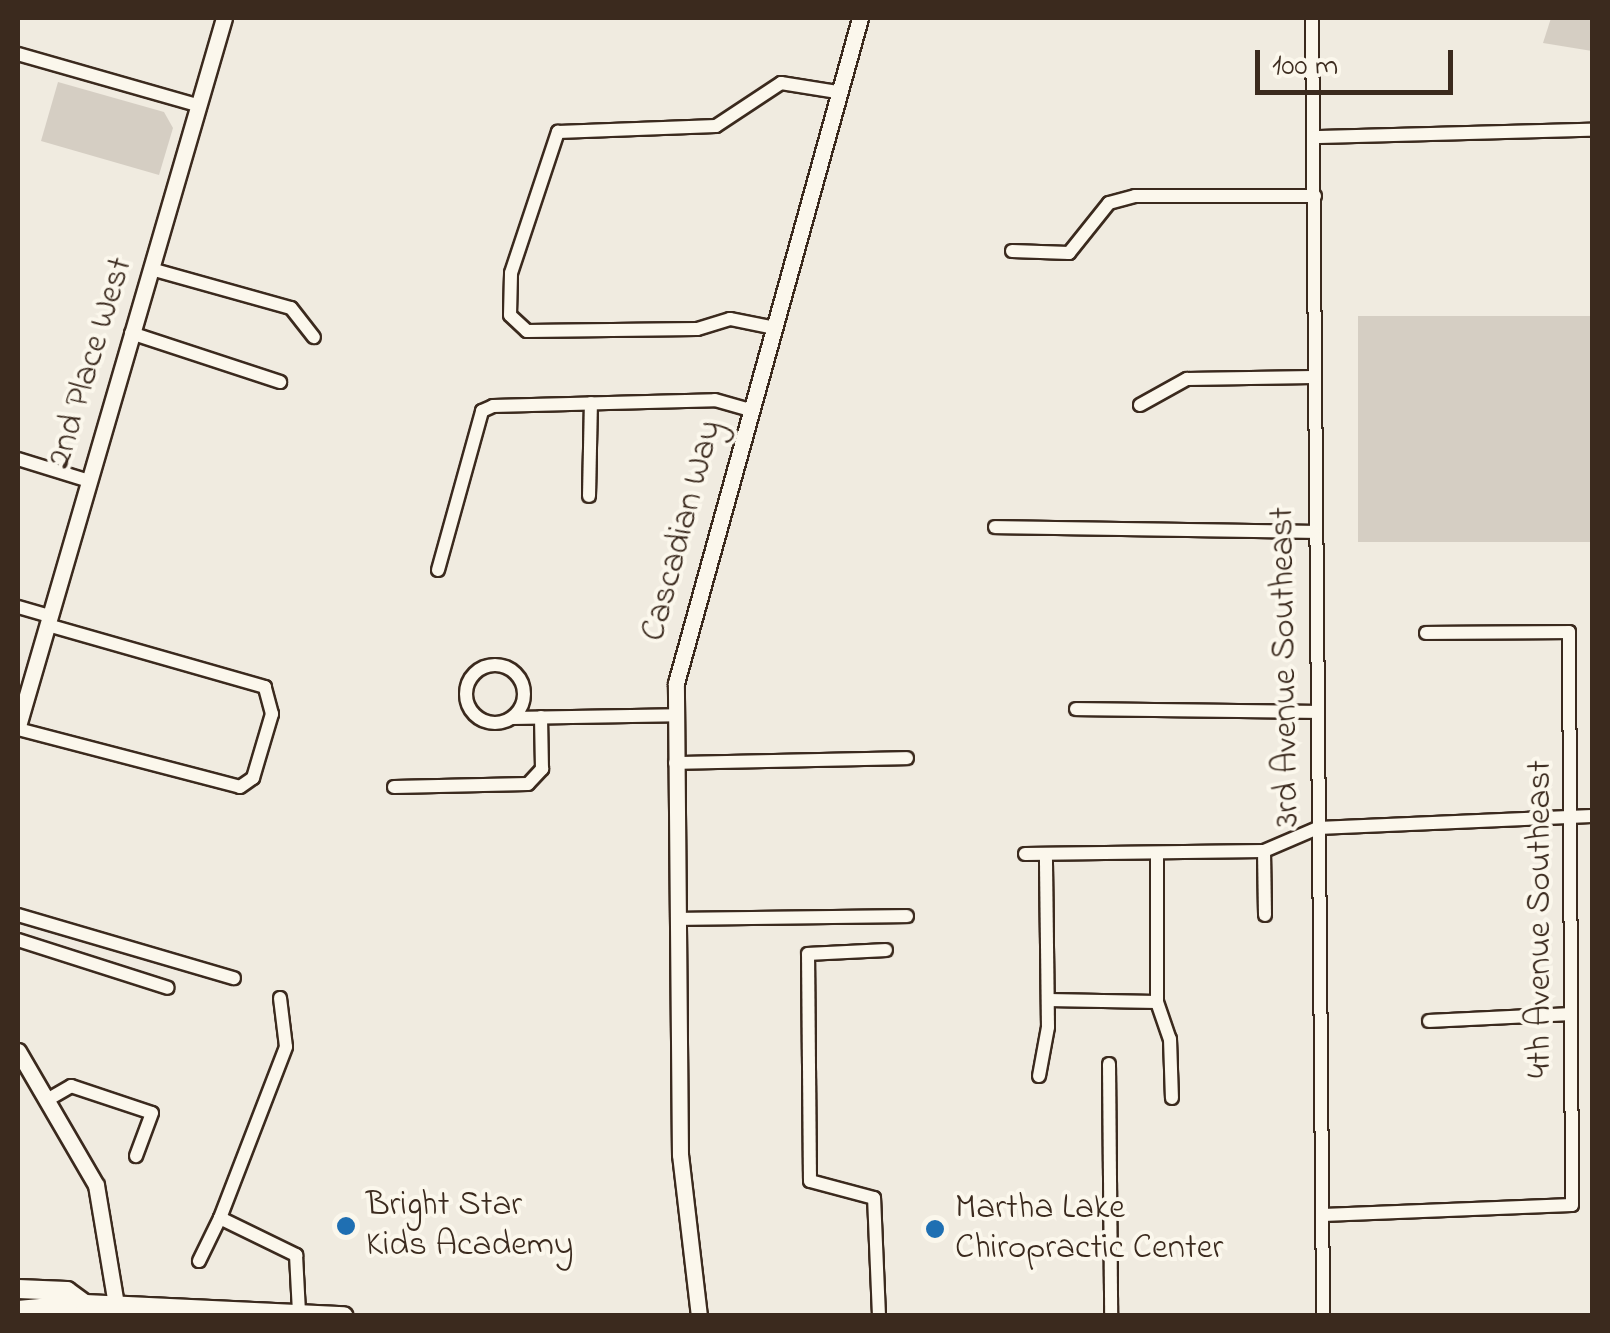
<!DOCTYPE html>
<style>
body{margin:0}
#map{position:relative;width:1610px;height:1333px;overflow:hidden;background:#f0ebe0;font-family:"Indie Flower",sans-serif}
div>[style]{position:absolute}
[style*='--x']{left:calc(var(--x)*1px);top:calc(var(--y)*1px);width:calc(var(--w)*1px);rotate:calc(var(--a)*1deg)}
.green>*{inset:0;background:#d5cec3;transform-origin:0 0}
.roads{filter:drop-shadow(2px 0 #3b2a1e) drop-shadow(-2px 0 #3b2a1e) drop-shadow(0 2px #3b2a1e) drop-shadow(0 -2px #3b2a1e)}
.minor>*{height:12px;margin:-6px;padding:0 6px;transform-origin:6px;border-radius:6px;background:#fbf7ec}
.minor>.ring{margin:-6px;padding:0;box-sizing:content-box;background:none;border:12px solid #fbf7ec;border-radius:50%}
.tertiary>*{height:15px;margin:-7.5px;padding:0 7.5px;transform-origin:7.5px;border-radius:7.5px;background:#fbf7ec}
.secondary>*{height:18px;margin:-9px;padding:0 9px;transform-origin:9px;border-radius:9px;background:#fbf7ec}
.dots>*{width:28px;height:28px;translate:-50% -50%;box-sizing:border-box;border:5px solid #fbf7ec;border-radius:50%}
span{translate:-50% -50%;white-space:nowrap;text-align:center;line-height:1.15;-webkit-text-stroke:8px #fbf7ec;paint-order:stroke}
.street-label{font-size:35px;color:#3b2a1e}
.poi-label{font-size:35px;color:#3b2a1e}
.left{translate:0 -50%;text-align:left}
.frame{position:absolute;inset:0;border:20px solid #3b2a1e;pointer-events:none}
.scale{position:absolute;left:1255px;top:50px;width:198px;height:45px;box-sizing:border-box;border:5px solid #3b2a1e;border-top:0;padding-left:12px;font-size:30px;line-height:35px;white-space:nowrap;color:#3b2a1e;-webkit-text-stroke:8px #fbf7ec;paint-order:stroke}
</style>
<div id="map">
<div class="green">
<div style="clip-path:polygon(1551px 18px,1592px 18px,1592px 51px,1543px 43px)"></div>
<div style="clip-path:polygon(58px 82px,164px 112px,173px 128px,159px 175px,41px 141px)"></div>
<div style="left:1592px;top:316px;width:226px;height:234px;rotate:90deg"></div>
</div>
<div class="roads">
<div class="minor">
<div style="--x:1312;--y:18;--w:1298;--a:89.51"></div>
<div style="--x:18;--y:54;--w:189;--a:15.9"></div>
<div style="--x:1316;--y:137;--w:276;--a:-1.5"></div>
<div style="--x:1012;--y:251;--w:57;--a:2"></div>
<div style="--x:1069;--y:253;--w:64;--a:-51.3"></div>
<div style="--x:1109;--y:203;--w:27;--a:-15"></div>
<div style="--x:1135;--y:196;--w:180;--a:0"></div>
<div style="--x:151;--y:269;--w:145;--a:15.6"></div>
<div style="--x:291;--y:308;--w:37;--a:52"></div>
<div style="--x:770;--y:327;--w:41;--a:-168.7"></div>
<div style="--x:730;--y:319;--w:34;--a:163"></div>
<div style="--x:697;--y:329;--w:170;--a:179.3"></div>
<div style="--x:527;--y:331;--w:23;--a:-137"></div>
<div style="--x:510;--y:315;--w:42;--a:-88.6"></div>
<div style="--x:511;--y:273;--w:149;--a:-71.6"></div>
<div style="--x:558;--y:132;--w:158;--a:-2.2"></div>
<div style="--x:716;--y:126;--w:78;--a:-33.5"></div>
<div style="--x:781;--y:83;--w:57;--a:9.1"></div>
<div style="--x:131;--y:333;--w:157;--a:18.2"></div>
<div style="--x:1140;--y:405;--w:54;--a:-29"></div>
<div style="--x:1187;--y:379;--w:126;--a:-0.9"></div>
<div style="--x:18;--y:459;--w:71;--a:17.2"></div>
<div style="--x:589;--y:496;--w:93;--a:-88.8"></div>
<div style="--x:995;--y:527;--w:319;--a:0.9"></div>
<div style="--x:438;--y:570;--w:165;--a:-74.5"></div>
<div style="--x:482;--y:411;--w:12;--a:-24"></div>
<div style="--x:493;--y:406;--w:222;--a:-1.5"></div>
<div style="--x:715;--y:400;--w:33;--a:16"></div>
<div style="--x:18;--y:607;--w:33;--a:16"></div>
<div class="ring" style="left:466px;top:665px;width:46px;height:46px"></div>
<div style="--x:1076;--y:709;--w:241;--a:0.7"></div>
<div style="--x:512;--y:718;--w:164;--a:-1"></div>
<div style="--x:18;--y:729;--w:229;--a:14.6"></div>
<div style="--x:240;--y:787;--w:16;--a:-35"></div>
<div style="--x:253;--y:778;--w:67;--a:-73.5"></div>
<div style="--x:272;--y:714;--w:28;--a:-105"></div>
<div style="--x:265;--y:687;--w:226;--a:-164.1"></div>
<div style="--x:675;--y:763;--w:232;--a:-1.2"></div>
<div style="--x:394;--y:787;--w:134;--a:-1.3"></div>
<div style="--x:528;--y:784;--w:21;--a:-47"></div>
<div style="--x:542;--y:769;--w:52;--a:-91.1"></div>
<div style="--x:1264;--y:851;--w:64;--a:89.1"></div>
<div style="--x:1025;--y:854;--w:239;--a:-0.7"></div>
<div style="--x:1264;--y:851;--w:59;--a:-23.1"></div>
<div style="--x:1318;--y:828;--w:274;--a:-2.5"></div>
<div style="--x:1157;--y:854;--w:148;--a:90"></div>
<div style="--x:1157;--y:1002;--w:39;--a:71"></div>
<div style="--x:1170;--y:1039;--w:59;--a:88.1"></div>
<div style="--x:18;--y:915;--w:225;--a:16.3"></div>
<div style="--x:677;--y:919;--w:230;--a:-0.7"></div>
<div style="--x:18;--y:940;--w:157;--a:17.7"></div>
<div style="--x:280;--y:998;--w:49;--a:83"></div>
<div style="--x:286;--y:1047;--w:183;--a:111.1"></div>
<div style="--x:220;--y:1218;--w:85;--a:26"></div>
<div style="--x:296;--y:1255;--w:58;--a:87"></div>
<div style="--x:1048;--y:1000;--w:109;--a:1.1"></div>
<div style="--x:1429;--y:1021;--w:142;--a:-2.8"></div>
<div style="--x:1109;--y:1064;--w:252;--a:89.5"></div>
<div style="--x:1039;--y:1076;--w:50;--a:-79.6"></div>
<div style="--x:1048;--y:1027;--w:173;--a:-90.7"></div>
<div style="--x:47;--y:1100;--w:28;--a:-30"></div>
<div style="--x:71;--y:1086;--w:85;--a:18.4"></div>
<div style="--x:152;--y:1113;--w:46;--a:110.4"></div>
<div style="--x:1323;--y:1215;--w:249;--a:-2.3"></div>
<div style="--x:1572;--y:1205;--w:573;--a:-90.3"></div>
<div style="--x:1569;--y:632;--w:143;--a:179.6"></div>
<div style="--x:199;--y:1261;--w:48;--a:-64"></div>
<div style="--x:879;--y:1316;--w:118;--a:-92.4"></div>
<div style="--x:874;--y:1198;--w:66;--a:-165.1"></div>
<div style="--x:810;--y:1181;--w:227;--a:-90.5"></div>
<div style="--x:808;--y:954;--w:78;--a:-2.9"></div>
</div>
<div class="tertiary">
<div style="--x:18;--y:726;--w:737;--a:-73.78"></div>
<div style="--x:18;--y:1051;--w:155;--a:59.8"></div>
<div style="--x:96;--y:1185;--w:133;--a:80.5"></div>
<div style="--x:699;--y:1316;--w:162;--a:-96.7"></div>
<div style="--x:680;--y:1155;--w:472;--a:-90.5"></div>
<div style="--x:676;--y:683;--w:690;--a:-74.53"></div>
</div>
<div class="secondary">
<div style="--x:18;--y:1289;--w:49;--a:2.3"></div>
<div style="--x:67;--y:1291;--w:22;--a:36"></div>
<div style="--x:18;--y:1310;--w:67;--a:-5.1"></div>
<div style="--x:85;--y:1304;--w:259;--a:2.7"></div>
</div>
</div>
<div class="dots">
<div style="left:346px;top:1226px;background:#1f6fb2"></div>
<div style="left:935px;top:1229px;background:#1f6fb2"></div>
</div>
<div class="street-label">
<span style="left:91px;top:363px;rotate:-73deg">2nd Place West</span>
<span style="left:683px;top:531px;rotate:-75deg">Cascadian Way</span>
<span style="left:1286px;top:667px;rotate:-91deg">3rd Avenue Southeast</span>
<span style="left:1541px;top:919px;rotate:-90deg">4th Avenue Southeast</span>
</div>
<div class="poi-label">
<span class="left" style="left:366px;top:1226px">Bright Star<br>Kids Academy</span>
<span class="left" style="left:955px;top:1229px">Martha Lake<br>Chiropractic Center</span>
</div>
<div class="frame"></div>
<div class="scale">100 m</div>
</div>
